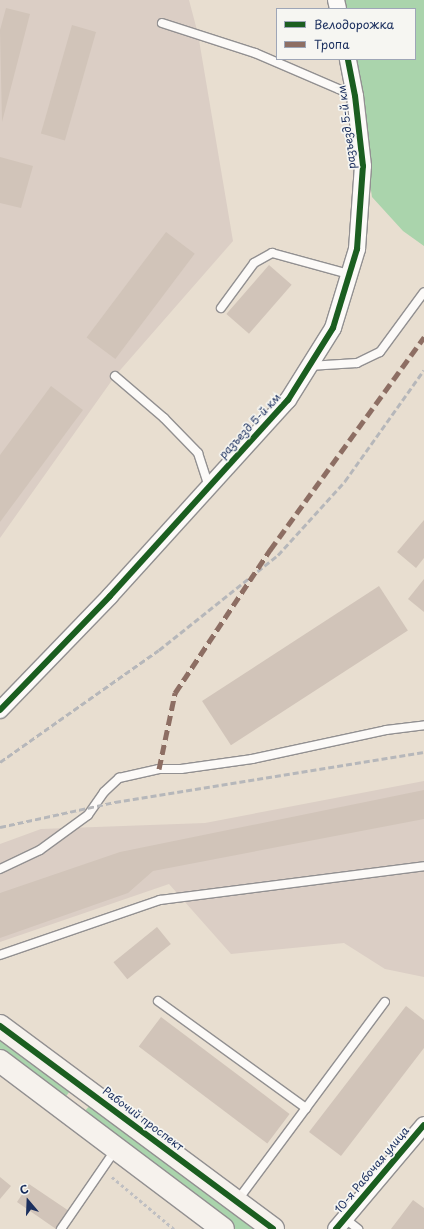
<!DOCTYPE html>
<meta charset="utf-8">
<style>
body{margin:0}
#map{position:relative;width:424px;height:1229px;overflow:hidden;background:#e8ded0;font-family:"Playpen Sans",sans-serif}
div>[style]{position:absolute}
[style*='--x']{left:calc(var(--x)*1px);top:calc(var(--y)*1px);width:calc(var(--w)*1px);rotate:calc(var(--a)*1deg)}
.industrial>*{inset:0;background:#dbcec5}
.green>*{inset:0;background:#aad4ac;transform-origin:0 0}
.building>*{inset:0;background:#d1c4b9;transform-origin:0 0}
.path>*{height:2.5px;margin-top:-1.25px;transform-origin:0;background:repeating-linear-gradient(90deg,#bfbfc2 0 3px,transparent 0 6px)}
.roads{filter:drop-shadow(1px 0 #929091) drop-shadow(-1px 0 #929091) drop-shadow(0 1px #929091) drop-shadow(0 -1px #929091)}
.lane>*{height:8px;margin:-4px;padding:0 4px;transform-origin:4px;border-radius:4px;background:#fcfaf8}
.street>*{height:16px;margin:-8px;padding:0 8px;transform-origin:8px;border-radius:8px;background:#fcfaf8}
.secondary>*{height:22px;margin:-11px;padding:0 11px;transform-origin:11px;border-radius:11px;background:#f6f2ed}
.rail>*{height:3px;margin-top:-1.5px;transform-origin:0;background:repeating-linear-gradient(90deg,#b6b7ba 0 6px,transparent 0 9px)}
.quiet>*{height:5px;margin-top:-2.5px;transform-origin:0;background:repeating-linear-gradient(90deg,#8d6e63 0 10px,transparent 0 15px)}
.cycleway>*{height:6px;margin:-3px;padding:0 3px;transform-origin:3px;border-radius:3px;background:#1b5e20}
span{translate:-50% -50%;white-space:nowrap;text-align:center;line-height:1.15;-webkit-text-stroke:3.5px #f6f6f2;paint-order:stroke}
.street-label{font-size:11px;color:#1b2f5e}
.legend{position:absolute;left:276px;top:8px;width:140px;height:52px;box-sizing:border-box;background:#f6f6f2;border:1px solid #9ea6b7;margin:0;padding:5px 7px;list-style:none;font-size:12px;color:#1b2f5e}
.legend li{display:flex;align-items:center;gap:8px;height:20px}
.legend b{width:20px;border:1px solid #9ea6b7}
.north{position:absolute;left:8px;top:1181px;width:40px;height:40px;-webkit-text-stroke:3px #f6f6f2;paint-order:stroke;rotate:341deg;font-size:11px;font-weight:700;line-height:16px;text-align:center;color:#1b2f5e}
.north::after{content:'';display:block;margin:auto;width:14px;height:18px;background:#1b2f5e;clip-path:polygon(50% 0,100% 100%,50% 72%,0 100%)}
</style>
<div id="map">
<div class="industrial">
<div style="clip-path:polygon(0 0,189px 0,198px 34px,233px 241px,115px 376px,0 538px)"></div>
<div style="clip-path:polygon(424px 781px,424px 977px,385px 969px,344px 943px,231px 954px,169px 884px,0 942px,0 844px,41px 829px,205px 823px)"></div>
</div>
<div class="green">
<div style="clip-path:polygon(341px 0,424px 0,424px 246px,403px 231px,372px 197px,351px 59px,415px 59px,415px 9px,343px 9px)"></div>
<div style="left:0;top:1036px;width:89px;height:13px;rotate:37deg"></div>
<div style="clip-path:polygon(91px 1104px,254px 1229px,235px 1229px,84px 1112px)"></div>
</div>
<div class="building">
<div style="clip-path:polygon(6px 8px,30px 14px,2px 122px,0 30px)"></div>
<div style="left:72px;top:25px;width:25px;height:113px;rotate:16deg"></div>
<div style="clip-path:polygon(0 157px,33px 166px,21px 208px,0 203px)"></div>
<div style="left:166px;top:232px;width:36px;height:132px;rotate:37deg"></div>
<div style="left:269px;top:265px;width:30px;height:65px;rotate:41deg"></div>
<div style="clip-path:polygon(51px 386px,83px 410px,0 522px,0 455px)"></div>
<div style="clip-path:polygon(424px 520px,424px 558px,416px 568px,397px 552px)"></div>
<div style="clip-path:polygon(424px 579px,424px 612px,408px 599px)"></div>
<div style="left:379px;top:586px;width:53px;height:211px;rotate:57deg"></div>
<div style="clip-path:polygon(424px 790px,424px 819px,153px 871px,128px 893px,0 938px,0 893px,120px 852px)"></div>
<div style="left:157px;top:927px;width:22px;height:56px;rotate:51deg"></div>
<div style="clip-path:polygon(406px 1006px,424px 1020px,424px 1048px,341px 1156px,309px 1132px)"></div>
<div style="left:161px;top:1017px;width:161px;height:37px;rotate:37deg"></div>
<div style="clip-path:polygon(0 1177px,11px 1186px,0 1199px)"></div>
<div style="clip-path:polygon(29px 1184px,72px 1213px,61px 1229px,56px 1229px,17px 1202px)"></div>
<div style="clip-path:polygon(413px 1200px,424px 1208px,424px 1229px,391px 1229px)"></div>
</div>
<div class="path">
<div style="--x:112;--y:1177;--w:81;--a:40"></div>
</div>
<div class="roads">
<div class="lane">
<div style="--x:162;--y:23;--w:98;--a:17.9"></div>
<div style="--x:255;--y:53;--w:109;--a:23.3"></div>
<div style="--x:221;--y:308;--w:56;--a:-53.7"></div>
<div style="--x:254;--y:263;--w:21;--a:-29"></div>
<div style="--x:272;--y:253;--w:80;--a:15.3"></div>
<div style="--x:309;--y:366;--w:48;--a:-3.6"></div>
<div style="--x:357;--y:363;--w:25;--a:-26"></div>
<div style="--x:380;--y:352;--w:74;--a:-53.7"></div>
<div style="--x:115;--y:376;--w:65;--a:40.6"></div>
<div style="--x:164;--y:418;--w:49;--a:45.8"></div>
<div style="--x:198;--y:453;--w:35;--a:72"></div>
<div style="--x:0;--y:869;--w:44;--a:-25.4"></div>
<div style="--x:40;--y:850;--w:59;--a:-36.1"></div>
<div style="--x:88;--y:815;--w:28;--a:-55"></div>
<div style="--x:104;--y:792;--w:21;--a:-43"></div>
<div style="--x:119;--y:778;--w:41;--a:-12.7"></div>
<div style="--x:159;--y:769;--w:22;--a:0"></div>
<div style="--x:181;--y:769;--w:72;--a:-8"></div>
<div style="--x:252;--y:759;--w:137;--a:-12.2"></div>
<div style="--x:386;--y:730;--w:38;--a:-7"></div>
<div style="--x:0;--y:955;--w:169;--a:-19"></div>
<div style="--x:160;--y:900;--w:266;--a:-7.3"></div>
<div style="--x:158;--y:1001;--w:183;--a:35.9"></div>
<div style="--x:237;--y:1201;--w:248;--a:-53.4"></div>
<div style="--x:344;--y:1218;--w:18;--a:38"></div>
<div style="--x:61;--y:1229;--w:97;--a:-55.5"></div>
</div>
<div class="street">
<div style="--x:336;--y:0;--w:9;--a:77"></div>
<div style="--x:0;--y:710;--w:158;--a:-46"></div>
<div style="--x:110;--y:596;--w:265;--a:-47.8"></div>
<div style="--x:288;--y:400;--w:85;--a:-58"></div>
<div style="--x:333;--y:328;--w:83;--a:-73.1"></div>
<div style="--x:357;--y:249;--w:83;--a:-85.9"></div>
<div style="--x:363;--y:166;--w:70;--a:-96.5"></div>
<div style="--x:355;--y:96;--w:38;--a:-101"></div>
<div style="--x:336;--y:1229;--w:136;--a:-49.8"></div>
</div>
<div class="secondary">
<div style="--x:0;--y:1026;--w:340;--a:36.6"></div>
<div style="--x:0;--y:1061;--w:279;--a:37"></div>
</div>
</div>
<div class="rail">
<div style="--x:0;--y:762;--w:194;--a:-35.2"></div>
<div style="--x:159;--y:650;--w:152;--a:-38.6"></div>
<div style="--x:278;--y:555;--w:100;--a:-47.8"></div>
<div style="--x:345;--y:481;--w:136;--a:-54.6"></div>
<div style="--x:0;--y:827;--w:118;--a:-12.3"></div>
<div style="--x:115;--y:802;--w:313;--a:-9.2"></div>
</div>
<div class="quiet">
<div style="--x:159;--y:769;--w:78;--a:-78.1"></div>
<div style="--x:175;--y:693;--w:172;--a:-56.4"></div>
<div style="--x:270;--y:550;--w:263;--a:-54.1"></div>
</div>
<div class="cycleway">
<div style="--x:0;--y:710;--w:158;--a:-46"></div>
<div style="--x:110;--y:596;--w:265;--a:-47.8"></div>
<div style="--x:288;--y:400;--w:85;--a:-58"></div>
<div style="--x:333;--y:328;--w:83;--a:-73.1"></div>
<div style="--x:357;--y:249;--w:83;--a:-85.9"></div>
<div style="--x:363;--y:166;--w:70;--a:-96.5"></div>
<div style="--x:355;--y:96;--w:38;--a:-101"></div>
<div style="--x:0;--y:1026;--w:340;--a:36.6"></div>
<div style="--x:336;--y:1229;--w:136;--a:-49.8"></div>
</div>
<div class="street-label">
<span style="left:347px;top:127px;rotate:-97deg">разъезд 5-й км</span>
<span style="left:250px;top:426px;rotate:-47deg">разъезд 5-й км</span>
<span style="left:143px;top:1119px;rotate:37deg">Рабочий проспект</span>
<span style="left:372px;top:1170px;rotate:-50deg">10-я Рабочая улица</span>
</div>
<ul class="legend">
<li><b style="height:5px;background:#1b5e20"></b>Велодорожка</li>
<li><b style="height:5px;background:#8d6e63"></b>Тропа</li>
</ul>
<div class="north">С</div>
</div>
